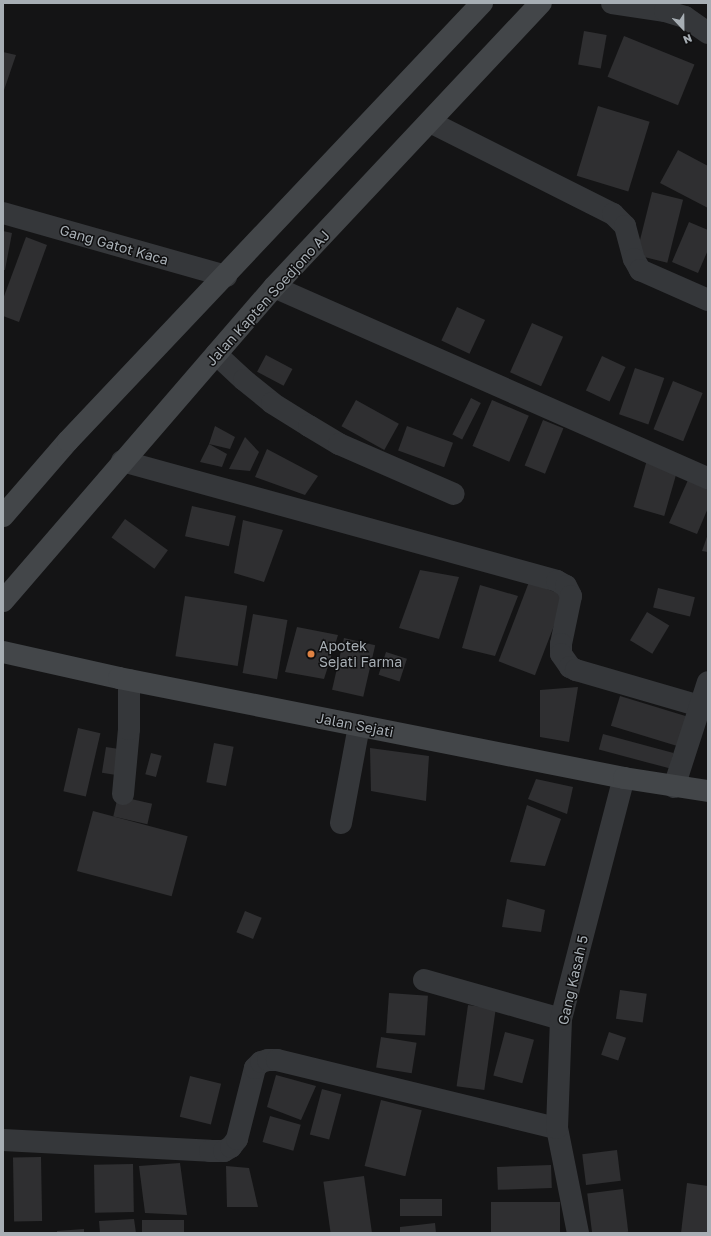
<!DOCTYPE html>
<style>
body{margin:0}
#map{position:relative;width:711px;height:1236px;overflow:hidden;background:#141415;font-family:"Golos Text",sans-serif}
div>[style]{position:absolute}
[style*='--x']{left:calc(var(--x)*1px);top:calc(var(--y)*1px);width:calc(var(--w)*1px);rotate:calc(var(--a)*1deg)}
.building>*{inset:0;background:#2f2f31;transform-origin:0 0}
.minor>*{height:22px;margin:-11px;padding:0 11px;transform-origin:11px;border-radius:11px;background:#35373a}
.secondary>*{height:22px;margin:-11px;padding:0 11px;transform-origin:11px;border-radius:11px;background:#434649}
.dots>*{width:11px;height:11px;translate:-50% -50%;box-sizing:border-box;border:2px solid #0f0f10;border-radius:50%}
span{translate:-50% -50%;white-space:nowrap;text-align:center;line-height:1.15;-webkit-text-stroke:3px #0f0f10;paint-order:stroke}
.street-label{font-size:14px;color:#a7aeb4}
.poi-label{font-size:14px;color:#a7aeb4}
.left{translate:0 -50%;text-align:left}
.frame{position:absolute;inset:0;border:4px solid #a7aeb4;pointer-events:none}
.north{position:absolute;left:663px;top:8px;width:40px;height:40px;-webkit-text-stroke:3px #0f0f10;paint-order:stroke;rotate:158deg;font-size:11px;font-weight:700;line-height:16px;text-align:center;color:#a7aeb4}
.north::after{content:'';display:block;margin:auto;width:14px;height:18px;background:#a7aeb4;clip-path:polygon(50% 0,100% 100%,50% 72%,0 100%)}
</style>
<div id="map">
<div class="building">
<div style="left:584px;top:31px;width:23px;height:34px;rotate:10deg"></div>
<div style="left:624px;top:36px;width:76px;height:44px;rotate:22deg"></div>
<div style="clip-path:polygon(3px 52px,16px 55px,3px 93px)"></div>
<div style="left:598px;top:106px;width:54px;height:73px;rotate:17deg"></div>
<div style="clip-path:polygon(678px 150px,708px 166px,708px 208px,660px 183px)"></div>
<div style="left:652px;top:192px;width:32px;height:65px;rotate:14deg"></div>
<div style="clip-path:polygon(689px 222px,708px 230px,708px 250px,698px 273px,672px 262px)"></div>
<div style="clip-path:polygon(3px 231px,12px 233px,5px 270px,3px 270px)"></div>
<div style="clip-path:polygon(26px 237px,47px 245px,19px 322px,3px 316px,3px 299px)"></div>
<div style="left:457px;top:307px;width:31px;height:37px;rotate:25deg"></div>
<div style="left:532px;top:323px;width:34px;height:54px;rotate:24deg"></div>
<div style="left:266px;top:355px;width:30px;height:19px;rotate:28deg"></div>
<div style="left:602px;top:356px;width:26px;height:38px;rotate:25deg"></div>
<div style="left:635px;top:368px;width:31px;height:49px;rotate:19deg"></div>
<div style="left:673px;top:381px;width:32px;height:52px;rotate:22deg"></div>
<div style="left:471px;top:398px;width:11px;height:41px;rotate:27deg"></div>
<div style="left:356px;top:400px;width:49px;height:30px;rotate:29deg"></div>
<div style="left:492px;top:400px;width:40px;height:50px;rotate:23deg"></div>
<div style="left:543px;top:420px;width:22px;height:49px;rotate:22deg"></div>
<div style="clip-path:polygon(215px 426px,235px 437px,230px 449px,209px 444px)"></div>
<div style="left:407px;top:426px;width:49px;height:26px;rotate:20deg"></div>
<div style="clip-path:polygon(245px 437px,259px 452px,250px 471px,229px 469px)"></div>
<div style="clip-path:polygon(209px 444px,227px 454px,222px 467px,200px 462px)"></div>
<div style="clip-path:polygon(267px 449px,318px 476px,305px 495px,255px 477px)"></div>
<div style="left:647px;top:460px;width:32px;height:49px;rotate:16deg"></div>
<div style="clip-path:polygon(688px 480px,708px 488px,708px 508px,697px 534px,669px 523px)"></div>
<div style="left:192px;top:506px;width:45px;height:31px;rotate:13deg"></div>
<div style="left:125px;top:519px;width:53px;height:23px;rotate:36deg"></div>
<div style="clip-path:polygon(243px 520px,283px 530px,264px 582px,234px 573px)"></div>
<div style="clip-path:polygon(708px 534px,708px 552px,702px 551px)"></div>
<div style="clip-path:polygon(420px 570px,459px 577px,439px 639px,399px 628px)"></div>
<div style="left:529px;top:582px;width:39px;height:85px;rotate:21deg"></div>
<div style="clip-path:polygon(480px 585px,518px 596px,495px 656px,462px 648px)"></div>
<div style="left:658px;top:588px;width:38px;height:20px;rotate:14deg"></div>
<div style="left:185px;top:596px;width:63px;height:61px;rotate:9deg"></div>
<div style="left:647px;top:612px;width:26px;height:33px;rotate:31deg"></div>
<div style="left:253px;top:614px;width:35px;height:60px;rotate:10deg"></div>
<div style="clip-path:polygon(297px 627px,338px 635px,324px 679px,285px 672px)"></div>
<div style="left:344px;top:638px;width:32px;height:53px;rotate:13deg"></div>
<div style="left:386px;top:652px;width:22px;height:24px;rotate:18deg"></div>
<div style="clip-path:polygon(578px 687px,569px 742px,540px 737px,540px 690px)"></div>
<div style="left:620px;top:696px;width:71px;height:31px;rotate:17deg"></div>
<div style="left:78px;top:728px;width:23px;height:65px;rotate:13deg"></div>
<div style="left:603px;top:734px;width:73px;height:16px;rotate:15deg"></div>
<div style="left:214px;top:743px;width:20px;height:40px;rotate:11deg"></div>
<div style="left:106px;top:747px;width:13px;height:26px;rotate:9deg"></div>
<div style="clip-path:polygon(370px 748px,429px 756px,426px 801px,371px 791px)"></div>
<div style="left:151px;top:753px;width:11px;height:22px;rotate:15deg"></div>
<div style="clip-path:polygon(536px 779px,573px 787px,567px 814px,528px 799px)"></div>
<div style="left:118px;top:796px;width:35px;height:21px;rotate:13deg"></div>
<div style="clip-path:polygon(527px 805px,561px 819px,545px 866px,510px 862px)"></div>
<div style="left:93px;top:811px;width:98px;height:62px;rotate:15deg"></div>
<div style="clip-path:polygon(507px 899px,545px 910px,541px 932px,502px 927px)"></div>
<div style="left:245px;top:911px;width:18px;height:23px;rotate:22deg"></div>
<div style="left:620px;top:990px;width:27px;height:29px;rotate:8deg"></div>
<div style="left:389px;top:993px;width:39px;height:40px;rotate:4deg"></div>
<div style="left:468px;top:1005px;width:28px;height:82px;rotate:8deg"></div>
<div style="left:505px;top:1032px;width:30px;height:45px;rotate:15deg"></div>
<div style="left:609px;top:1032px;width:18px;height:24px;rotate:19deg"></div>
<div style="left:381px;top:1037px;width:36px;height:31px;rotate:9deg"></div>
<div style="clip-path:polygon(276px 1075px,316px 1086px,301px 1120px,267px 1107px)"></div>
<div style="left:190px;top:1076px;width:32px;height:42px;rotate:14deg"></div>
<div style="left:322px;top:1089px;width:20px;height:47px;rotate:15deg"></div>
<div style="left:381px;top:1100px;width:42px;height:68px;rotate:14deg"></div>
<div style="left:270px;top:1116px;width:32px;height:27px;rotate:16deg"></div>
<div style="left:617px;top:1150px;width:31px;height:35px;rotate:83deg"></div>
<div style="left:41px;top:1157px;width:64px;height:28px;rotate:89deg"></div>
<div style="clip-path:polygon(180px 1163px,187px 1215px,145px 1213px,139px 1166px)"></div>
<div style="left:133px;top:1164px;width:48px;height:39px;rotate:89deg"></div>
<div style="left:551px;top:1165px;width:23px;height:54px;rotate:88deg"></div>
<div style="clip-path:polygon(226px 1166px,249px 1168px,258px 1207px,227px 1207px)"></div>
<div style="left:364px;top:1176px;width:58px;height:41px;rotate:82deg"></div>
<div style="clip-path:polygon(687px 1183px,708px 1186px,708px 1233px,681px 1233px)"></div>
<div style="left:623px;top:1189px;width:43px;height:36px;rotate:83deg"></div>
<div style="left:400px;top:1199px;width:42px;height:17px"></div>
<div style="left:491px;top:1202px;width:69px;height:30px"></div>
<div style="clip-path:polygon(134px 1219px,136px 1233px,100px 1233px,99px 1221px)"></div>
<div style="left:142px;top:1220px;width:42px;height:13px"></div>
<div style="clip-path:polygon(435px 1223px,436px 1233px,400px 1233px,400px 1227px)"></div>
<div style="clip-path:polygon(84px 1229px,84px 1233px,57px 1233px,57px 1231px)"></div>
</div>
<div class="minor">
<div style="--x:612;--y:3;--w:54;--a:8.6"></div>
<div style="--x:665;--y:11;--w:21;--a:17"></div>
<div style="--x:685;--y:17;--w:28;--a:35"></div>
<div style="--x:430;--y:122;--w:205;--a:26.7"></div>
<div style="--x:613;--y:214;--w:17;--a:45"></div>
<div style="--x:625;--y:226;--w:34;--a:75"></div>
<div style="--x:634;--y:259;--w:13;--a:61"></div>
<div style="--x:640;--y:270;--w:74;--a:23.8"></div>
<div style="--x:3;--y:213;--w:232;--a:15.8"></div>
<div style="--x:274;--y:287;--w:474;--a:23.8"></div>
<div style="--x:216;--y:354;--w:38;--a:43"></div>
<div style="--x:244;--y:380;--w:36;--a:39"></div>
<div style="--x:272;--y:403;--w:44;--a:31.9"></div>
<div style="--x:309;--y:426;--w:35;--a:31"></div>
<div style="--x:339;--y:444;--w:125;--a:23.5"></div>
<div style="--x:122;--y:461;--w:451;--a:15.4"></div>
<div style="--x:557;--y:581;--w:10;--a:29"></div>
<div style="--x:566;--y:586;--w:11;--a:63"></div>
<div style="--x:571;--y:596;--w:49;--a:101.8"></div>
<div style="--x:561;--y:644;--w:10;--a:90"></div>
<div style="--x:561;--y:654;--w:16;--a:55"></div>
<div style="--x:570;--y:667;--w:7;--a:27"></div>
<div style="--x:576;--y:670;--w:129;--a:16.2"></div>
<div style="--x:674;--y:787;--w:110;--a:-72.1"></div>
<div style="--x:123;--y:794;--w:65;--a:-84.7"></div>
<div style="--x:129;--y:729;--w:49;--a:-90"></div>
<div style="--x:341;--y:823;--w:99;--a:-79.5"></div>
<div style="--x:424;--y:980;--w:142;--a:15.9"></div>
<div style="--x:3;--y:1140;--w:207;--a:3"></div>
<div style="--x:210;--y:1151;--w:14;--a:0"></div>
<div style="--x:224;--y:1151;--w:8;--a:-30"></div>
<div style="--x:231;--y:1147;--w:10;--a:-53"></div>
<div style="--x:237;--y:1139;--w:73;--a:-75.8"></div>
<div style="--x:255;--y:1068;--w:8;--a:-45"></div>
<div style="--x:261;--y:1062;--w:7;--a:-16"></div>
<div style="--x:268;--y:1060;--w:9;--a:0"></div>
<div style="--x:277;--y:1060;--w:288;--a:13.7"></div>
<div style="--x:578;--y:1233;--w:107;--a:-101.3"></div>
<div style="--x:557;--y:1128;--w:109;--a:-87.9"></div>
<div style="--x:561;--y:1019;--w:249;--a:-75.4"></div>
</div>
<div class="secondary">
<div style="--x:3;--y:516;--w:99;--a:-49.1"></div>
<div style="--x:68;--y:441;--w:603;--a:-46.61"></div>
<div style="--x:3;--y:601;--w:415;--a:-49.2"></div>
<div style="--x:274;--y:287;--w:390;--a:-46.8"></div>
<div style="--x:3;--y:652;--w:119;--a:12.6"></div>
<div style="--x:119;--y:678;--w:515;--a:11.2"></div>
<div style="--x:624;--y:778;--w:85;--a:8.8"></div>
</div>
<div class="dots">
<div style="left:311px;top:654px;background:#de8243"></div>
</div>
<div class="street-label">
<span style="left:114px;top:245px;rotate:16deg">Gang Gatot Kaca</span>
<span style="left:268px;top:298px;rotate:-48deg">Jalan Kapten Soedjono AJ</span>
<span style="left:355px;top:725px;rotate:11deg">Jalan Sejati</span>
<span style="left:573px;top:980px;rotate:-77deg">Gang Kasah 5</span>
</div>
<div class="poi-label">
<span class="left" style="left:319px;top:654px">Apotek<br>Sejati Farma</span>
</div>
<div class="frame"></div>
<div class="north">N</div>
</div>
